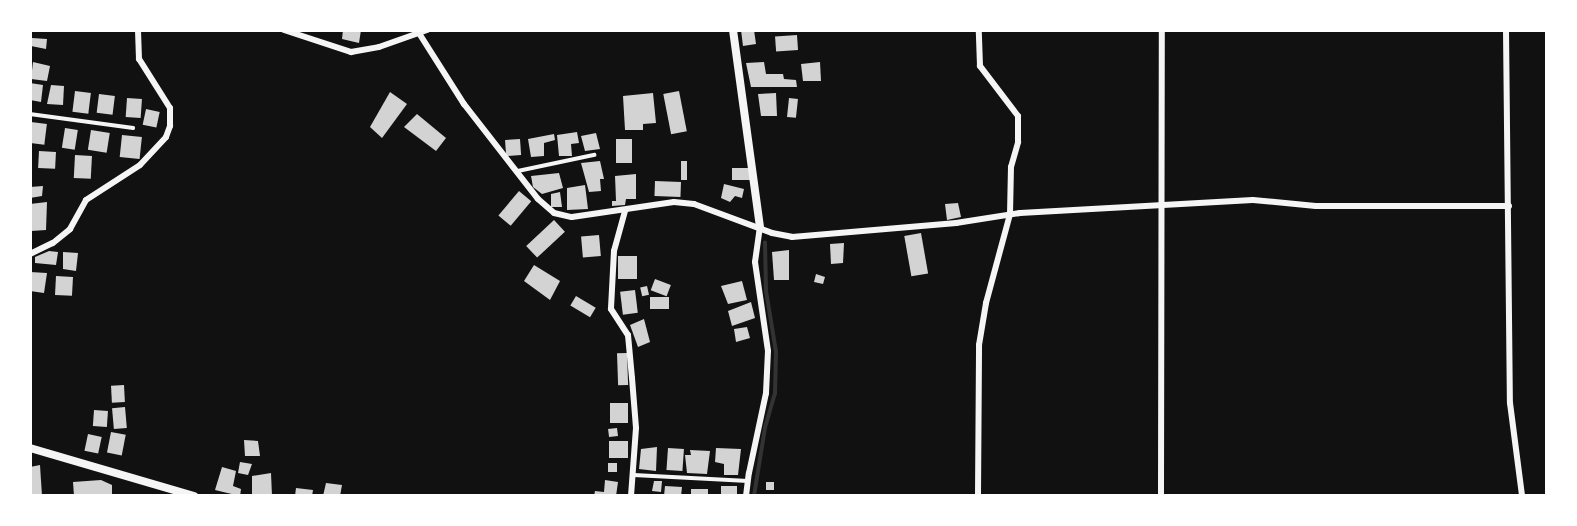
<!DOCTYPE html>
<style>
body{margin:0}
#map{position:relative;width:1577px;height:526px;overflow:hidden;background:#111;font-family:"Times New Roman",serif}
div>[style]{position:absolute}
[style*='--x']{left:calc(var(--x)*1px);top:calc(var(--y)*1px);width:calc(var(--w)*1px);rotate:calc(var(--a)*1deg)}
.stream>*{height:3.5px;margin:-1.75px;padding:0 1.75px;transform-origin:1.75px;border-radius:1.75px;background:#333}
.building>*{inset:0;background:#d3d3d3;transform-origin:0 0}
.service>*{height:3.5px;margin:-1.75px;padding:0 1.75px;transform-origin:1.75px;border-radius:1.75px;background:#f5f5f5}
.minor>*{height:6px;margin:-3px;padding:0 3px;transform-origin:3px;border-radius:3px;background:#f5f5f5}
.tertiary>*{height:8px;margin:-4px;padding:0 4px;transform-origin:4px;border-radius:4px;background:#f5f5f5}
span{translate:-50% -50%;white-space:nowrap;text-align:center;line-height:1.15;-webkit-text-stroke:5px #fff;paint-order:stroke}
.frame{position:absolute;inset:0;border:32px solid #fff;pointer-events:none}
</style>
<div id="map">
<div class="stream">
<div style="--x:754;--y:496;--w:69;--a:-80.8"></div>
<div style="--x:765;--y:428;--w:35;--a:-74"></div>
<div style="--x:775;--y:394;--w:42;--a:-88.6"></div>
<div style="--x:776;--y:352;--w:62;--a:-99.3"></div>
<div style="--x:766;--y:291;--w:48;--a:-91.2"></div>
</div>
<div class="building">
<div style="clip-path:polygon(343px 30px,361px 30px,359px 43px,342px 39px)"></div>
<div style="clip-path:polygon(741px 30px,754px 30px,756px 44px,743px 46px)"></div>
<div style="left:797px;top:35px;width:15px;height:22px;rotate:86deg"></div>
<div style="clip-path:polygon(32px 38px,47px 39px,46px 49px,31px 46px)"></div>
<div style="clip-path:polygon(33px 62px,50px 66px,47px 81px,31px 79px)"></div>
<div style="clip-path:polygon(764px 62px,766px 74px,783px 74px,784px 79px,796px 80px,797px 87px,751px 87px,746px 63px)"></div>
<div style="clip-path:polygon(820px 62px,821px 81px,803px 81px,801px 64px)"></div>
<div style="clip-path:polygon(30px 83px,43px 85px,41px 102px,30px 100px)"></div>
<div style="clip-path:polygon(51px 85px,64px 86px,63px 105px,47px 104px)"></div>
<div style="left:75px;top:91px;width:16px;height:21px;rotate:7deg"></div>
<div style="left:679px;top:91px;width:41px;height:16px;rotate:79deg"></div>
<div style="clip-path:polygon(390px 92px,407px 104px,382px 138px,370px 127px)"></div>
<div style="clip-path:polygon(653px 93px,656px 123px,643px 124px,643px 130px,625px 130px,623px 96px)"></div>
<div style="clip-path:polygon(776px 93px,777px 116px,761px 116px,758px 94px)"></div>
<div style="left:99px;top:94px;width:16px;height:19px;rotate:7deg"></div>
<div style="left:127px;top:98px;width:15px;height:19px;rotate:4deg"></div>
<div style="left:789px;top:98px;width:9px;height:19px;rotate:6deg"></div>
<div style="left:146px;top:109px;width:14px;height:16px;rotate:12deg"></div>
<div style="clip-path:polygon(417px 114px,446px 138px,436px 151px,404px 127px)"></div>
<div style="left:31px;top:122px;width:16px;height:21px;rotate:7deg"></div>
<div style="left:65px;top:128px;width:13px;height:20px;rotate:9deg"></div>
<div style="left:91px;top:130px;width:19px;height:20px;rotate:9deg"></div>
<div style="clip-path:polygon(577px 132px,579px 143px,571px 144px,572px 156px,559px 156px,557px 135px)"></div>
<div style="clip-path:polygon(596px 133px,600px 149px,585px 151px,581px 136px)"></div>
<div style="clip-path:polygon(554px 134px,555px 140px,544px 143px,544px 156px,531px 157px,528px 139px)"></div>
<div style="left:122px;top:135px;width:20px;height:22px;rotate:6deg"></div>
<div style="left:520px;top:139px;width:16px;height:15px;rotate:86deg"></div>
<div style="left:632px;top:139px;width:24px;height:16px;rotate:90deg"></div>
<div style="left:39px;top:151px;width:17px;height:17px;rotate:3deg"></div>
<div style="left:75px;top:155px;width:17px;height:23px;rotate:3deg"></div>
<div style="clip-path:polygon(600px 161px,604px 179px,600px 179px,601px 191px,589px 192px,581px 163px)"></div>
<div style="left:681px;top:161px;width:6px;height:19px"></div>
<div style="left:732px;top:168px;width:18px;height:12px"></div>
<div style="clip-path:polygon(559px 173px,563px 188px,542px 194px,533px 187px,531px 176px)"></div>
<div style="clip-path:polygon(636px 174px,636px 199px,626px 199px,625px 205px,612px 206px,612px 201px,616px 201px,615px 176px)"></div>
<div style="left:655px;top:181px;width:26px;height:15px;rotate:2deg"></div>
<div style="clip-path:polygon(724px 184px,744px 189px,742px 198px,735px 196px,730px 202px,721px 198px)"></div>
<div style="clip-path:polygon(585px 185px,588px 209px,567px 210px,567px 188px)"></div>
<div style="clip-path:polygon(43px 186px,42px 196px,30px 198px,30px 187px)"></div>
<div style="left:519px;top:191px;width:16px;height:32px;rotate:40deg"></div>
<div style="clip-path:polygon(560px 192px,562px 207px,551px 207px,551px 194px)"></div>
<div style="clip-path:polygon(47px 202px,46px 230px,31px 231px,30px 204px)"></div>
<div style="clip-path:polygon(958px 203px,961px 217px,947px 220px,945px 204px)"></div>
<div style="left:554px;top:220px;width:16px;height:38px;rotate:47deg"></div>
<div style="left:921px;top:233px;width:41px;height:17px;rotate:80deg"></div>
<div style="left:599px;top:235px;width:21px;height:18px;rotate:85deg"></div>
<div style="clip-path:polygon(844px 243px,843px 263px,831px 264px,830px 244px)"></div>
<div style="clip-path:polygon(789px 250px,789px 280px,774px 280px,772px 252px)"></div>
<div style="clip-path:polygon(49px 251px,58px 252px,56px 265px,35px 263px,35px 257px)"></div>
<div style="clip-path:polygon(63px 252px,78px 253px,76px 271px,63px 269px)"></div>
<div style="left:618px;top:256px;width:19px;height:23px"></div>
<div style="clip-path:polygon(534px 265px,560px 281px,550px 300px,524px 281px)"></div>
<div style="clip-path:polygon(30px 272px,47px 273px,44px 293px,30px 291px)"></div>
<div style="clip-path:polygon(816px 274px,825px 277px,823px 284px,814px 282px)"></div>
<div style="left:56px;top:276px;width:17px;height:19px;rotate:3deg"></div>
<div style="left:655px;top:279px;width:17px;height:12px;rotate:21deg"></div>
<div style="clip-path:polygon(742px 281px,747px 300px,728px 304px,721px 286px)"></div>
<div style="left:647px;top:286px;width:9px;height:7px;rotate:77deg"></div>
<div style="left:635px;top:290px;width:23px;height:15px;rotate:83deg"></div>
<div style="left:576px;top:296px;width:23px;height:11px;rotate:31deg"></div>
<div style="left:669px;top:297px;width:12px;height:19px;rotate:90deg"></div>
<div style="clip-path:polygon(751px 302px,755px 318px,732px 326px,728px 311px)"></div>
<div style="clip-path:polygon(644px 319px,650px 342px,638px 347px,630px 325px)"></div>
<div style="clip-path:polygon(747px 327px,750px 338px,736px 342px,734px 329px)"></div>
<div style="left:627px;top:353px;width:32px;height:10px;rotate:88deg"></div>
<div style="left:124px;top:385px;width:17px;height:13px;rotate:87deg"></div>
<div style="left:628px;top:403px;width:20px;height:18px;rotate:90deg"></div>
<div style="left:125px;top:407px;width:21px;height:13px;rotate:85deg"></div>
<div style="left:94px;top:410px;width:14px;height:16px;rotate:4deg"></div>
<div style="left:617px;top:428px;width:8px;height:9px;rotate:83deg"></div>
<div style="left:111px;top:432px;width:15px;height:21px;rotate:11deg"></div>
<div style="left:88px;top:434px;width:14px;height:17px;rotate:12deg"></div>
<div style="clip-path:polygon(244px 440px,258px 441px,260px 456px,245px 456px)"></div>
<div style="left:628px;top:441px;width:17px;height:19px;rotate:90deg"></div>
<div style="clip-path:polygon(657px 447px,656px 471px,639px 469px,641px 449px)"></div>
<div style="left:668px;top:448px;width:16px;height:22px;rotate:4deg"></div>
<div style="clip-path:polygon(716px 448px,741px 449px,738px 475px,724px 475px,724px 464px,715px 462px)"></div>
<div style="clip-path:polygon(690px 450px,710px 451px,707px 474px,687px 473px,685px 455px,691px 455px)"></div>
<div style="clip-path:polygon(240px 462px,252px 464px,248px 475px,238px 473px)"></div>
<div style="left:608px;top:463px;width:9px;height:9px"></div>
<div style="clip-path:polygon(40px 465px,42px 496px,30px 496px,30px 467px)"></div>
<div style="clip-path:polygon(222px 467px,236px 471px,233px 486px,241px 489px,240px 496px,215px 490px)"></div>
<div style="clip-path:polygon(271px 473px,272px 496px,252px 496px,252px 476px)"></div>
<div style="clip-path:polygon(101px 480px,112px 485px,112px 496px,74px 496px,73px 482px)"></div>
<div style="clip-path:polygon(605px 480px,618px 482px,616px 496px,594px 496px,595px 491px,604px 492px)"></div>
<div style="clip-path:polygon(654px 481px,662px 481px,661px 492px,652px 491px)"></div>
<div style="left:774px;top:482px;width:8px;height:8px;rotate:90deg"></div>
<div style="clip-path:polygon(326px 483px,342px 485px,340px 496px,323px 496px)"></div>
<div style="clip-path:polygon(665px 486px,682px 487px,681px 496px,664px 496px)"></div>
<div style="left:721px;top:486px;width:16px;height:10px"></div>
<div style="clip-path:polygon(296px 488px,313px 490px,312px 496px,295px 496px)"></div>
<div style="left:691px;top:489px;width:17px;height:7px"></div>
</div>
<div class="service">
<div style="--x:30;--y:114;--w:104;--a:7.7"></div>
<div style="--x:518;--y:171;--w:78;--a:-11.9"></div>
<div style="--x:634;--y:475;--w:114;--a:3"></div>
</div>
<div class="minor">
<div style="--x:284;--y:30;--w:71;--a:18.2"></div>
<div style="--x:351;--y:52;--w:28;--a:-10"></div>
<div style="--x:379;--y:47;--w:51;--a:-19.5"></div>
<div style="--x:417;--y:30;--w:88;--a:57.6"></div>
<div style="--x:464;--y:104;--w:120;--a:52.1"></div>
<div style="--x:538;--y:199;--w:21;--a:41"></div>
<div style="--x:554;--y:213;--w:18;--a:13"></div>
<div style="--x:572;--y:217;--w:103;--a:-8.4"></div>
<div style="--x:674;--y:202;--w:20;--a:6"></div>
<div style="--x:694;--y:204;--w:83;--a:20.4"></div>
<div style="--x:772;--y:233;--w:20;--a:11"></div>
<div style="--x:792;--y:237;--w:165;--a:-4.9"></div>
<div style="--x:956;--y:223;--w:65;--a:-8.9"></div>
<div style="--x:1020;--y:213;--w:233;--a:-3.2"></div>
<div style="--x:1253;--y:200;--w:63;--a:5.4"></div>
<div style="--x:1316;--y:206;--w:193;--a:0"></div>
<div style="--x:1506;--y:30;--w:373;--a:89.4"></div>
<div style="--x:1510;--y:403;--w:94;--a:82.6"></div>
<div style="--x:625;--y:211;--w:41;--a:105.4"></div>
<div style="--x:614;--y:251;--w:58;--a:93"></div>
<div style="--x:611;--y:309;--w:31;--a:57"></div>
<div style="--x:628;--y:335;--w:43;--a:84.7"></div>
<div style="--x:632;--y:378;--w:50;--a:85.4"></div>
<div style="--x:636;--y:428;--w:68;--a:94.2"></div>
<div style="--x:30;--y:254;--w:25;--a:-26"></div>
<div style="--x:53;--y:243;--w:22;--a:-39"></div>
<div style="--x:70;--y:229;--w:33;--a:-61"></div>
<div style="--x:86;--y:200;--w:64;--a:-32.9"></div>
<div style="--x:140;--y:165;--w:38;--a:-47"></div>
<div style="--x:166;--y:137;--w:12;--a:-70"></div>
<div style="--x:170;--y:126;--w:18;--a:-90"></div>
<div style="--x:170;--y:108;--w:58;--a:-122.3"></div>
<div style="--x:139;--y:59;--w:29;--a:-92"></div>
<div style="--x:746;--y:496;--w:23;--a:-83"></div>
<div style="--x:749;--y:473;--w:82;--a:-78"></div>
<div style="--x:766;--y:393;--w:42;--a:-87.3"></div>
<div style="--x:768;--y:351;--w:90;--a:-98.3"></div>
<div style="--x:755;--y:262;--w:34;--a:-82"></div>
<div style="--x:978;--y:496;--w:151;--a:-89.6"></div>
<div style="--x:979;--y:345;--w:43;--a:-80.5"></div>
<div style="--x:986;--y:303;--w:92;--a:-74.9"></div>
<div style="--x:1010;--y:214;--w:47;--a:-88.8"></div>
<div style="--x:1011;--y:167;--w:26;--a:-74"></div>
<div style="--x:1018;--y:142;--w:26;--a:-90"></div>
<div style="--x:1018;--y:116;--w:63;--a:-127.2"></div>
<div style="--x:980;--y:66;--w:36;--a:-92"></div>
<div style="--x:1161;--y:496;--w:466;--a:-89.9"></div>
</div>
<div class="tertiary">
<div style="--x:733;--y:30;--w:200;--a:82.2"></div>
<div style="--x:30;--y:448;--w:171;--a:16.3"></div>
</div>
<div class="frame"></div>
</div>
